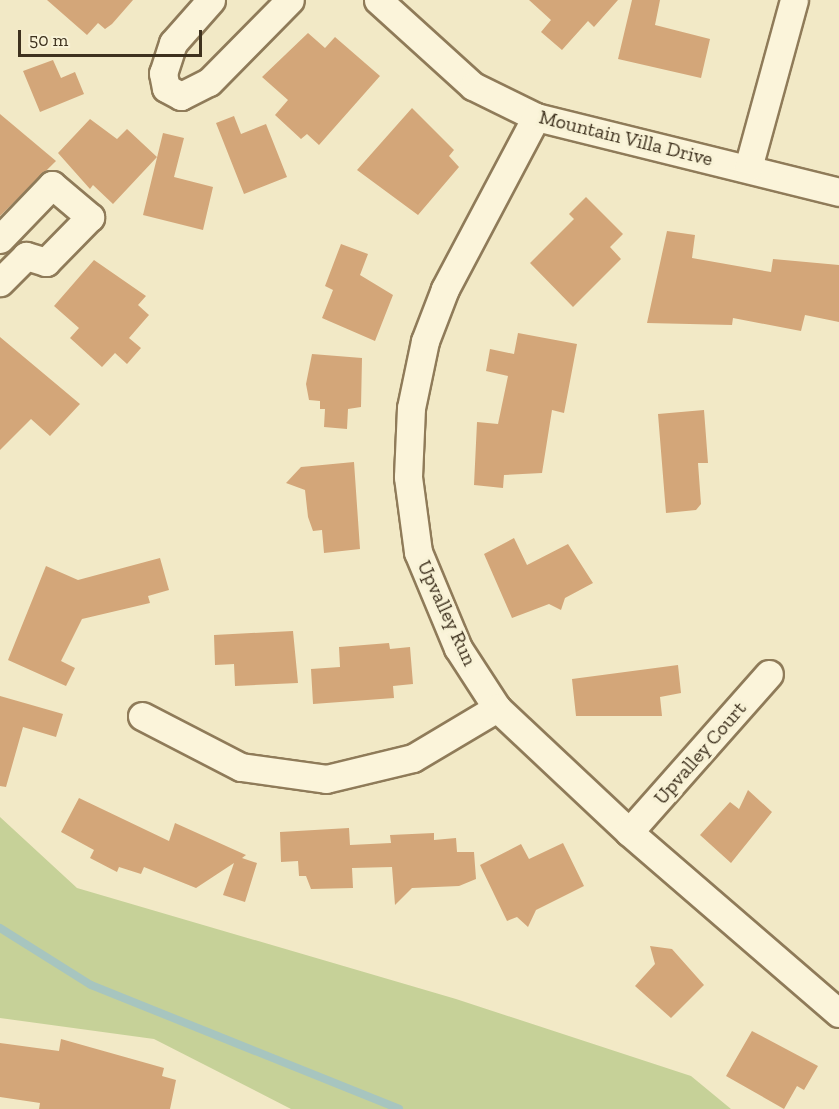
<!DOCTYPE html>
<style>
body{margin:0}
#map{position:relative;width:839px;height:1109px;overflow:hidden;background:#f2e9c6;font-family:"Zilla Slab",serif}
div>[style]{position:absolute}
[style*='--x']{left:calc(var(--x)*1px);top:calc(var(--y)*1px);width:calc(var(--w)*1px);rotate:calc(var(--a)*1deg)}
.green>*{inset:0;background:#c6d198}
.stream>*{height:8px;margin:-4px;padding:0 4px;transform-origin:4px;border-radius:4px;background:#a7c5bf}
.building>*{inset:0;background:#d3a679}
.roads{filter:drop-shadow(2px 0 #8f7b59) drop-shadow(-2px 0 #8f7b59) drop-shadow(0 2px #8f7b59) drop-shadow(0 -2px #8f7b59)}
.minor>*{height:27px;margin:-13.5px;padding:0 13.5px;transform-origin:13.5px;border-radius:13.5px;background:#fbf4da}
span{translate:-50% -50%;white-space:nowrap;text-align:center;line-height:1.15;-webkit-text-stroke:6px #f8f2d6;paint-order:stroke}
.street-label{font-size:20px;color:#3e311e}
.scale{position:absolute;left:18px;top:30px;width:184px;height:27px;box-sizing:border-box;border:3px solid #3e311e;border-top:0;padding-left:8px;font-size:18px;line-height:21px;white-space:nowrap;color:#3e311e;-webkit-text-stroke:4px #f8f2d6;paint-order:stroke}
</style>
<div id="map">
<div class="green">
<div style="clip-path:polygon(0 817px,77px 888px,456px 999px,691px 1076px,731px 1109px,291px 1109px,154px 1039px,0 1018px)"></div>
</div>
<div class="stream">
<div style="--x:0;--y:928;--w:107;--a:32.1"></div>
<div style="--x:91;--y:985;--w:332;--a:21.9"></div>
</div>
<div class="building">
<div style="clip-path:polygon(47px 0,133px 0,112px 24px,105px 29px,98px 23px,87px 35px)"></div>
<div style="clip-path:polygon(529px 0,618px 0,594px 27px,588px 21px,562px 50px,541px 32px,551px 20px)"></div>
<div style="clip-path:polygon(632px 0,660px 0,655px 25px,710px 39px,701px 78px,618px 59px)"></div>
<div style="clip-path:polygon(308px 33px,325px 48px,335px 37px,380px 76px,319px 145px,307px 134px,301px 139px,275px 115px,288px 100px,262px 77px)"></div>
<div style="clip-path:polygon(53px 60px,61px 78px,75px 72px,84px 94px,40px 112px,23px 71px)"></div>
<div style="clip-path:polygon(412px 108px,454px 150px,449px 156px,459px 167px,418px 215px,357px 170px)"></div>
<div style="clip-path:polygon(0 114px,56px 161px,0 216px)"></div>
<div style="clip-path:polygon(234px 116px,241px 134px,266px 124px,287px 177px,244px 194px,216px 123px)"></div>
<div style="clip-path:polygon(90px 119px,117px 139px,127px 129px,157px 157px,113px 204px,93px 185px,90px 189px,58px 153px)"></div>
<div style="clip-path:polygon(163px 133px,184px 138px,174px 177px,213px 187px,203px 230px,143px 215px)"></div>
<div style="clip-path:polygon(586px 197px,623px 234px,610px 247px,621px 259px,573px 307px,530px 263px,574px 219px,569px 214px)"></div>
<div style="clip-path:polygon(667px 231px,695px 235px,692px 258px,771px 272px,773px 259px,839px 265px,839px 322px,805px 315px,801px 331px,733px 318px,732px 325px,647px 323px)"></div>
<div style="clip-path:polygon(341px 244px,368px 254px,360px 275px,393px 295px,375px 341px,322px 318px,333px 290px,325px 286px)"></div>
<div style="clip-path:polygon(94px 260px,146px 296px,138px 305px,149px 315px,129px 338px,141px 348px,127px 364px,115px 353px,102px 367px,70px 338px,79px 328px,54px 306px)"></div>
<div style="clip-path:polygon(518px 333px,577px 344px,564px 413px,552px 410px,542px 473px,504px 475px,503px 488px,474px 485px,477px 422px,498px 424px,508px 376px,486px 371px,490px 349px,514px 354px)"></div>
<div style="clip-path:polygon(0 337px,80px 404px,50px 436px,31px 419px,0 450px)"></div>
<div style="clip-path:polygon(312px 354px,362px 358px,361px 407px,348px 409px,347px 429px,324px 427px,325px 409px,320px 409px,320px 401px,309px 400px,306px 384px)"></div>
<div style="clip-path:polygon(704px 410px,708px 463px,698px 463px,701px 504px,696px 510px,666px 513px,658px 414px)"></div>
<div style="clip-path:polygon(354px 462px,360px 549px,324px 553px,322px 530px,313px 531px,308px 517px,305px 490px,286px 483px,301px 467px)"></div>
<div style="clip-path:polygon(514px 538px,527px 565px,568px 544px,593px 583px,565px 598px,561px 610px,549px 604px,512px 618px,484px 554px)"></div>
<div style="clip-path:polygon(160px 558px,169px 590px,148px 596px,150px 603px,82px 619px,61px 661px,75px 668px,66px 686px,8px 660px,46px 566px,78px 580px)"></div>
<div style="clip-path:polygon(293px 631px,298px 683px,235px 686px,234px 664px,215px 665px,214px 635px)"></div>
<div style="clip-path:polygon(389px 643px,390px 649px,410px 647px,413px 684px,393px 686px,394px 698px,313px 704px,311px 669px,340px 667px,339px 647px)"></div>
<div style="clip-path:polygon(678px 665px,681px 693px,660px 697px,662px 716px,576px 716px,572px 679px)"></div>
<div style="clip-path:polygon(0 696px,63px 714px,56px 737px,23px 727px,6px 787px,0 786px)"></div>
<div style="clip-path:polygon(748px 790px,772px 812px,731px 863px,700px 835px,730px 802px,739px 809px)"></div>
<div style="clip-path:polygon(79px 798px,169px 841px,175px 823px,246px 855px,242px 858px,257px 863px,245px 902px,223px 895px,234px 863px,196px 888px,144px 867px,141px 874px,119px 867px,117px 872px,90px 858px,94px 850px,61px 832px)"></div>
<div style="clip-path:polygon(349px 828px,350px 845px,391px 843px,390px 835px,434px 833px,434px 840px,456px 838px,457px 852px,474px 852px,476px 879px,459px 886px,412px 888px,395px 905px,392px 867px,352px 868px,353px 888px,311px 889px,306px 876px,299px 876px,298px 861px,281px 862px,280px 832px)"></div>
<div style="clip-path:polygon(563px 843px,584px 886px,536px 910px,528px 927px,517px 917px,507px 921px,480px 865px,521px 844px,529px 859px)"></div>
<div style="clip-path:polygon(650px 946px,672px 949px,704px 985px,671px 1018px,635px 986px,655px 964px)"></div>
<div style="clip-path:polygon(752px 1031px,818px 1066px,804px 1090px,797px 1086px,784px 1109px,726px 1076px)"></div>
<div style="clip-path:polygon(61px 1039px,164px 1068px,162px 1076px,176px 1080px,170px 1109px,39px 1109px,40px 1103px,0 1097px,0 1043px,59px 1051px)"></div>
</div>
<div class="roads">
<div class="minor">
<div style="--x:211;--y:0;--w:57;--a:131.5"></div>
<div style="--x:173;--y:43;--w:32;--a:108"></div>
<div style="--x:163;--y:73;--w:15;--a:79"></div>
<div style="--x:166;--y:88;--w:17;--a:28"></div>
<div style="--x:181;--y:96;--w:31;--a:-27"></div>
<div style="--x:209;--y:82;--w:115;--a:-45.4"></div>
<div style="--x:378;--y:0;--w:128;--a:42.2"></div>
<div style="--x:473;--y:86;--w:70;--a:26.2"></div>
<div style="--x:536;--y:117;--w:312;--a:13.9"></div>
<div style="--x:536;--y:117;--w:195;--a:117.9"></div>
<div style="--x:445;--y:289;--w:56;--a:111"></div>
<div style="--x:425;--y:341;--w:68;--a:101.8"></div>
<div style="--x:411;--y:408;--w:69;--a:92.5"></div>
<div style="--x:408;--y:477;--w:76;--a:82.4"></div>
<div style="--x:418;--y:552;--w:104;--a:67.4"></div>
<div style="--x:458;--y:648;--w:72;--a:57"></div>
<div style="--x:497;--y:708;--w:181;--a:43.2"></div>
<div style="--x:629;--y:832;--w:277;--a:40.8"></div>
<div style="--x:748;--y:168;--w:174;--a:-74.7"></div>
<div style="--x:0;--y:239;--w:75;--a:-46.1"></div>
<div style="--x:52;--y:185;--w:50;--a:40.1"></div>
<div style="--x:90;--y:217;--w:63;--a:134.4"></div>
<div style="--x:46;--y:262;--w:21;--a:-163"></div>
<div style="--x:26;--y:256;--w:37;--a:135"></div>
<div style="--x:142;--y:716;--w:111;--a:27.3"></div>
<div style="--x:241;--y:767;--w:86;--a:8"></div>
<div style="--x:326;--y:779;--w:89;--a:-13.6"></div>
<div style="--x:413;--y:758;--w:98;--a:-30.8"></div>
<div style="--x:629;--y:832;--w:211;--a:-48.5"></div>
</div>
</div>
<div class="street-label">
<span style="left:626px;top:138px;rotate:14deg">Mountain Villa Drive</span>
<span style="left:447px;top:613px;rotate:65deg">Upvalley Run</span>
<span style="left:700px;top:753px;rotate:-49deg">Upvalley Court</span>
</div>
<div class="scale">50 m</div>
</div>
